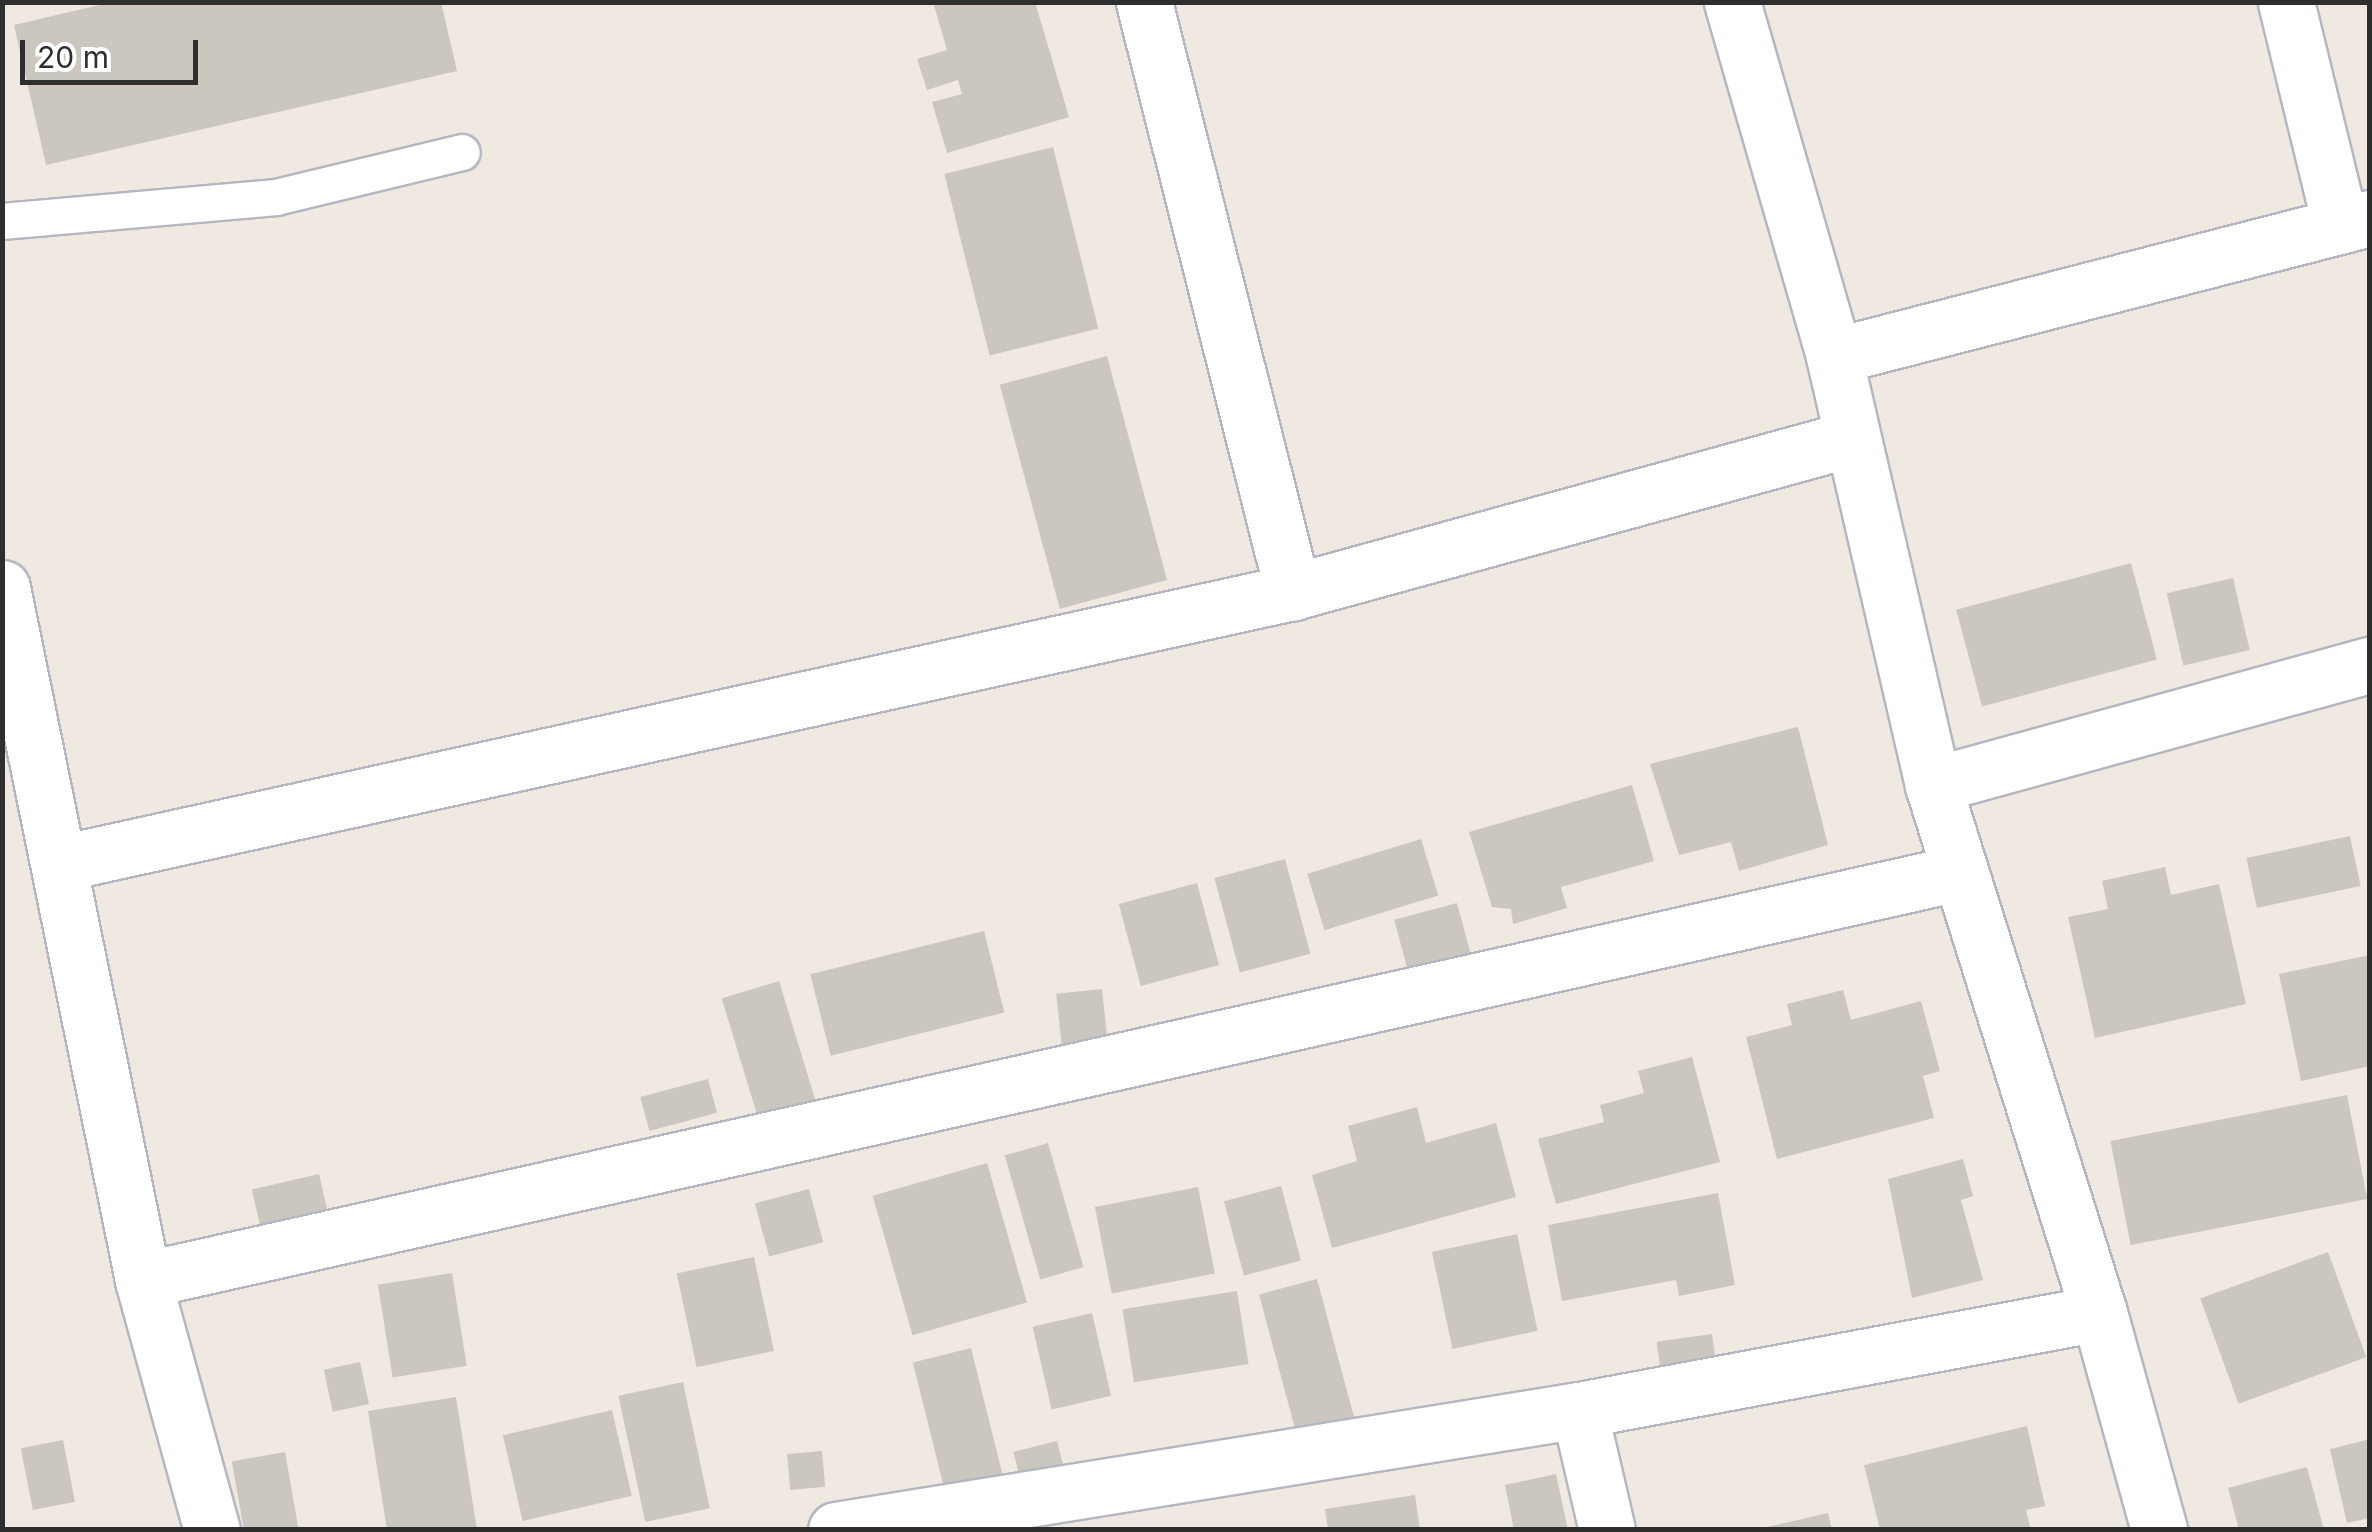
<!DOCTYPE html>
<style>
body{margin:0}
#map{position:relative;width:2372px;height:1532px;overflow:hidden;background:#efe9e1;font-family:Inter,sans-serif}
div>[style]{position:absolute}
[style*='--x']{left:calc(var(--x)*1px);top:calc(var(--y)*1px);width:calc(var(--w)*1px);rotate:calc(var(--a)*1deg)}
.building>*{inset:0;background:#cbc7bf;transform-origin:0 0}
.roads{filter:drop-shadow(2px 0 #b4b7c1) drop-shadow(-2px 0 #b4b7c1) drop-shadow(0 2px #b4b7c1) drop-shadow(0 -2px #b4b7c1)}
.lane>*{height:35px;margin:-17.5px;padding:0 17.5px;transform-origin:17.5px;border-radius:17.5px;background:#fff}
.street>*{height:55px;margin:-27.5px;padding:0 27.5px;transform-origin:27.5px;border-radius:27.5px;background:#fff}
span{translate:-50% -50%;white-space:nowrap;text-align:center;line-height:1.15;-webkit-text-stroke:8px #fff;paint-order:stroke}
.frame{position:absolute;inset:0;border:5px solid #2e2e2e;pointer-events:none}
.scale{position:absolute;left:20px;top:40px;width:178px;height:45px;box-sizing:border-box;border:5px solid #2e2e2e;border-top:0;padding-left:12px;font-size:30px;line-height:35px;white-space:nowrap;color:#2e2e2e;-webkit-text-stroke:8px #fff;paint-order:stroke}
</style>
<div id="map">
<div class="building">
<div style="clip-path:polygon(112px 2px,441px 2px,457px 71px,46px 165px,14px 25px)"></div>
<div style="clip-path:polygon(933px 2px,1035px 2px,1069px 117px,947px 153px,932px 102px,962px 94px,958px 80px,927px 90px,917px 59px,947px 50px)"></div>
<div style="left:1053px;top:147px;width:187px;height:112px;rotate:76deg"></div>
<div style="left:1107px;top:356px;width:232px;height:111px;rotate:75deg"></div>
<div style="left:2131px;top:563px;width:100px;height:181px;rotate:75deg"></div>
<div style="left:2233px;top:578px;width:74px;height:68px;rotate:77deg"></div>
<div style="clip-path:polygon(1798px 727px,1828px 845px,1739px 871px,1731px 842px,1679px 855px,1650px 764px)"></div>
<div style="clip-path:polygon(1632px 785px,1654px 861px,1561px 887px,1567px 908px,1513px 924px,1511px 909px,1492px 907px,1469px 832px)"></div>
<div style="left:2350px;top:836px;width:51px;height:106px;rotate:78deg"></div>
<div style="left:1421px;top:839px;width:59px;height:119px;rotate:73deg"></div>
<div style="left:1285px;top:859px;width:98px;height:73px;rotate:75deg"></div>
<div style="clip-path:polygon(2165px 867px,2171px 895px,2219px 884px,2246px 1004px,2095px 1038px,2068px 917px,2108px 909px,2102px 881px)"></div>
<div style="left:1197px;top:883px;width:85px;height:81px;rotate:75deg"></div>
<div style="left:1457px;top:903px;width:74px;height:65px;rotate:75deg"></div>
<div style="left:984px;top:931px;width:84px;height:179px;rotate:76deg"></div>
<div style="clip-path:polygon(2370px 955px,2370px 1066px,2301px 1081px,2279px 974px)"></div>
<div style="left:779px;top:981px;width:127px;height:60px;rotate:73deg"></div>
<div style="left:1102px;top:989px;width:73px;height:46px;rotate:84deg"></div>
<div style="clip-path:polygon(1843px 990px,1851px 1020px,1921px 1001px,1940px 1071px,1923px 1076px,1934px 1118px,1777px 1159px,1746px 1037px,1792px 1025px,1787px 1004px)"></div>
<div style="clip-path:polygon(1692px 1057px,1720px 1162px,1556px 1204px,1538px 1139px,1604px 1122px,1600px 1105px,1644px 1093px,1638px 1071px)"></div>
<div style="left:708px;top:1079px;width:35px;height:70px;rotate:75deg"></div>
<div style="left:2347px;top:1095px;width:106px;height:241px;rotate:79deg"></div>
<div style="clip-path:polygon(1417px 1107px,1426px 1143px,1496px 1123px,1516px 1197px,1332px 1248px,1312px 1175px,1357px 1161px,1348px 1126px)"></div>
<div style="left:1048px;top:1143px;width:129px;height:45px;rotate:74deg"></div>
<div style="clip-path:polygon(1963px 1159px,1973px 1196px,1961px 1200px,1983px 1280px,1912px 1298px,1888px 1179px)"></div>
<div style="left:987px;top:1163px;width:145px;height:119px;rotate:74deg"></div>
<div style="left:319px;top:1174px;width:48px;height:69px;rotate:77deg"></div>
<div style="left:1281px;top:1186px;width:77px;height:59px;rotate:75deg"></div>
<div style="left:1198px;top:1187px;width:88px;height:105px;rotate:79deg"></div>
<div style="left:809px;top:1189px;width:55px;height:56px;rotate:75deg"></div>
<div style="clip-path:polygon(1718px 1193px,1735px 1285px,1679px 1296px,1676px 1280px,1562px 1301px,1548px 1225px)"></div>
<div style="left:1517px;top:1234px;width:99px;height:87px;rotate:78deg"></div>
<div style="left:2328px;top:1252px;width:112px;height:136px;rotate:70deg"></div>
<div style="left:754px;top:1257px;width:96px;height:79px;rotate:78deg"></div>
<div style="left:452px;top:1273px;width:94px;height:75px;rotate:81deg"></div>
<div style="left:1317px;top:1279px;width:144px;height:60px;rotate:75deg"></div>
<div style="left:1237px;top:1291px;width:74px;height:116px;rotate:81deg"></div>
<div style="left:1092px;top:1313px;width:85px;height:61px;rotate:77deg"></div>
<div style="left:1712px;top:1334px;width:35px;height:56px;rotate:82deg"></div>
<div style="left:971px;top:1348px;width:135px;height:60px;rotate:76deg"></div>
<div style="left:360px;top:1362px;width:43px;height:37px;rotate:78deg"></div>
<div style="left:683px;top:1382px;width:129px;height:66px;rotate:78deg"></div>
<div style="left:456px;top:1397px;width:135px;height:89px;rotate:81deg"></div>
<div style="left:612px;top:1410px;width:88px;height:112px;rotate:77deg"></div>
<div style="clip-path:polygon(2027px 1426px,2045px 1506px,2026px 1510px,2031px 1530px,1880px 1530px,1864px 1465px)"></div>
<div style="clip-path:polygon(2370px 1439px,2370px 1518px,2347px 1523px,2330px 1449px)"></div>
<div style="left:63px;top:1440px;width:63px;height:43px;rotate:79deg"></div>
<div style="left:1057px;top:1441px;width:42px;height:45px;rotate:76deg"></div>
<div style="left:822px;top:1451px;width:36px;height:35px;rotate:85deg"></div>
<div style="left:285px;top:1452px;width:79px;height:54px;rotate:80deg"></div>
<div style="clip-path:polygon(2307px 1467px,2324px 1530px,2239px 1530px,2228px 1488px)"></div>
<div style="clip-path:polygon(1556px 1474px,1568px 1530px,1514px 1530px,1505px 1485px)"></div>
<div style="clip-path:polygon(1415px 1495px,1420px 1530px,1328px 1530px,1325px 1509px)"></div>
<div style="clip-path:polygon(1828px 1513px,1832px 1530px,1763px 1530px,1763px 1528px)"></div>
</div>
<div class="roads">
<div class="lane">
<div style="--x:2;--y:221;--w:275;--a:-5"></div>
<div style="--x:276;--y:197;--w:191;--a:-13.6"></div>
</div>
<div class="street">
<div style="--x:1144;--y:2;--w:609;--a:75.83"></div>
<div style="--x:1732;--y:2;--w:368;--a:73.9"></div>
<div style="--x:1834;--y:356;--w:440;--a:77"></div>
<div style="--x:1933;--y:785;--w:553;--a:72.55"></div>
<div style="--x:2099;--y:1313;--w:225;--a:74.5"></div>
<div style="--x:2286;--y:2;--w:228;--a:76.3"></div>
<div style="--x:1834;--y:356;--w:553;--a:-14.44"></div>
<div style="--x:2;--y:588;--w:706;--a:78.48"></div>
<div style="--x:143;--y:1280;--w:259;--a:74.6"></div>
<div style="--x:1933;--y:785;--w:453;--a:-15.4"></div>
<div style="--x:61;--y:863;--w:1261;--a:-12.41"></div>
<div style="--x:1293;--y:592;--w:578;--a:-15.36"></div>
<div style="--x:143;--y:1280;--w:1860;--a:-12.64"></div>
<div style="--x:1579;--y:1410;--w:123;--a:76.9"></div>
<div style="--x:836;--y:1530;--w:753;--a:-9.17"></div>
<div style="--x:1579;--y:1410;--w:529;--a:-10.57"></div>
</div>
</div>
<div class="frame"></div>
<div class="scale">20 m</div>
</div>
